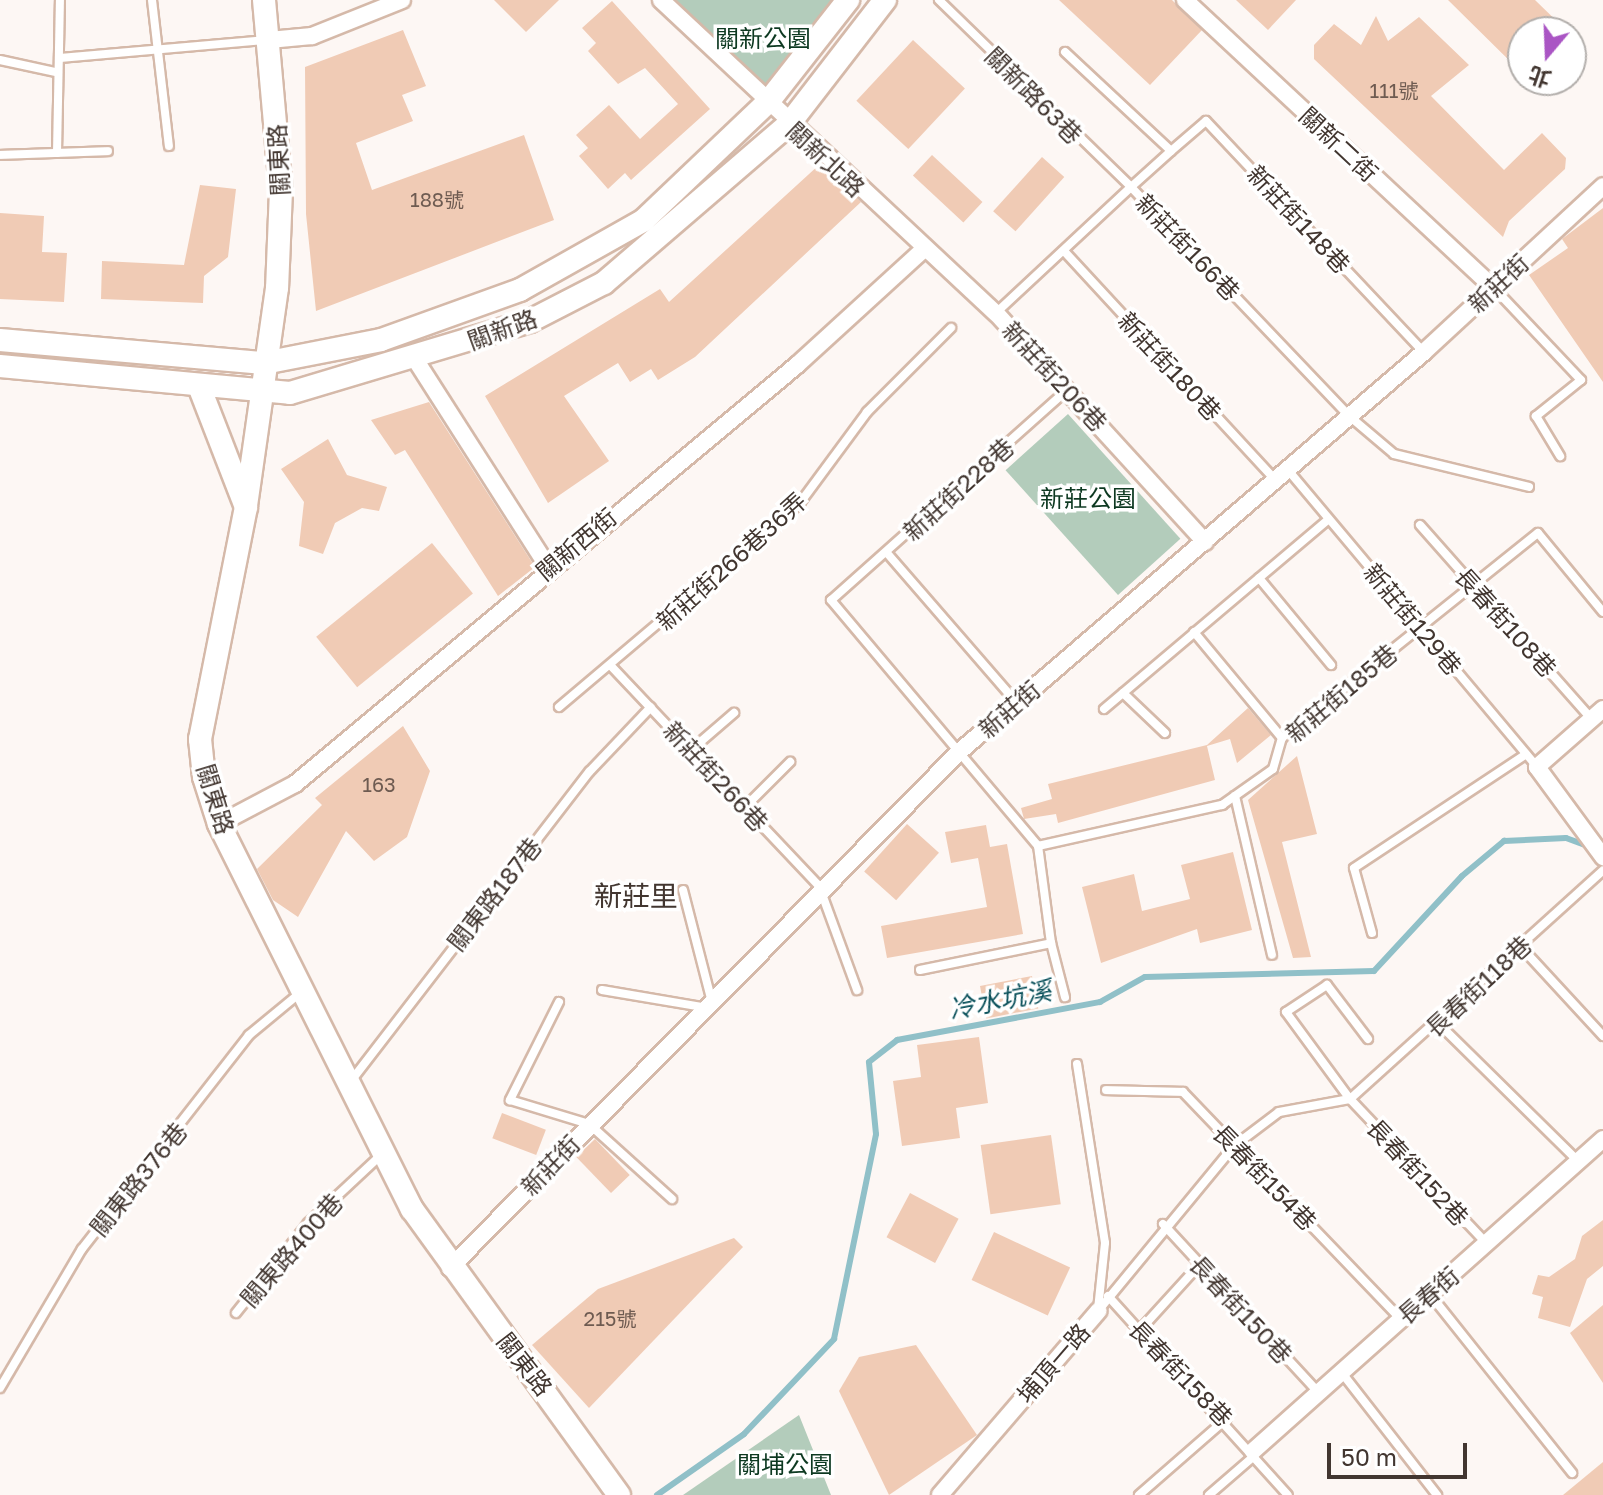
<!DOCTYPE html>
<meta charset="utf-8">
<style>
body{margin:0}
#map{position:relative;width:1603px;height:1495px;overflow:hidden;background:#fdf7f4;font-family:"Golos Text","Noto Sans TC",sans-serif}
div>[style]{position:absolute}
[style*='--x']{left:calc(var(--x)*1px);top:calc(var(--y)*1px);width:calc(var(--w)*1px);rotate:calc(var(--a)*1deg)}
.green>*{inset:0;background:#b3ccbb;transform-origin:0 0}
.stream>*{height:6px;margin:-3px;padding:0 3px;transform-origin:3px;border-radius:3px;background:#90c0c8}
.building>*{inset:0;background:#f0cbb5;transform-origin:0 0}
.roads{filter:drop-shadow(2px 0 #d5b9a9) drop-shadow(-2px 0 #d5b9a9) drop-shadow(0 2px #d5b9a9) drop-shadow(0 -2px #d5b9a9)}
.lane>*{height:8px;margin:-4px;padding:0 4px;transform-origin:4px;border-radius:4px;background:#fff}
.street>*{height:16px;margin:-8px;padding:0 8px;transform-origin:8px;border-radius:8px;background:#fff}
.secondary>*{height:22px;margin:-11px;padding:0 11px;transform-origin:11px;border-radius:11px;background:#fff}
span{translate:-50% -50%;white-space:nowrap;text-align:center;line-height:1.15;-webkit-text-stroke:7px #fff;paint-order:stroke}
.number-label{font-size:20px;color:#6e5b51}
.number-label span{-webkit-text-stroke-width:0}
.park-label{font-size:24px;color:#0d3921}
.street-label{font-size:24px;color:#423630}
.water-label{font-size:26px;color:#09505a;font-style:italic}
.quarter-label{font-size:28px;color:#423630}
.north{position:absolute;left:1507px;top:16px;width:80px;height:80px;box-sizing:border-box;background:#fff;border:2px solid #b3afac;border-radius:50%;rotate:199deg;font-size:22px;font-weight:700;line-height:32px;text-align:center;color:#423630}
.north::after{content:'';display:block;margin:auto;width:28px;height:36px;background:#aa55c4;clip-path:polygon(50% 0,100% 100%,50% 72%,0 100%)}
.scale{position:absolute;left:1327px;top:1443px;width:140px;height:36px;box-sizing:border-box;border:4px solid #423630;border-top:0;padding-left:10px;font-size:24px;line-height:28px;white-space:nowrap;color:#423630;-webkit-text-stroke:6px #fff;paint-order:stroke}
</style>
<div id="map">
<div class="green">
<div style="clip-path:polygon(658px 0,840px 0,767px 93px)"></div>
<div style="left:1068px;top:414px;width:168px;height:84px;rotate:48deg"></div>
<div style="clip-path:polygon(799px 1415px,831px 1495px,683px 1495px)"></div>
</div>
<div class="stream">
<div style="--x:657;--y:1495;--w:106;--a:-35"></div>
<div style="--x:744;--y:1434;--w:131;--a:-46.5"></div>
<div style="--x:834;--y:1339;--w:209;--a:-78.4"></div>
<div style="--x:876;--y:1134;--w:72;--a:-95.6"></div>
<div style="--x:869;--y:1062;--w:36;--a:-38"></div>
<div style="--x:897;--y:1040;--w:207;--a:-10.6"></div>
<div style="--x:1100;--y:1002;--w:51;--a:-29.1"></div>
<div style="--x:1145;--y:977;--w:229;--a:-1.5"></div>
<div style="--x:1374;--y:971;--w:129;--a:-47.2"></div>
<div style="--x:1462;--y:876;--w:55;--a:-39.8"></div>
<div style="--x:1504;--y:841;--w:62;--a:-2.8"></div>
<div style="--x:1566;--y:838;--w:23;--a:20"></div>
</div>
<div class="building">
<div style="clip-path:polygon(494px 0,559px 0,526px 32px)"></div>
<div style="clip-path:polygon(1059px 0,1172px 0,1202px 30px,1150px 85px)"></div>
<div style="clip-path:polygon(1236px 0,1296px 0,1268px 30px)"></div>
<div style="clip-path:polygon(1448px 0,1535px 0,1568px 32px,1523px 32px,1523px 74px)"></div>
<div style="clip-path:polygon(612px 1px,710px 109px,631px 180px,625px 173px,608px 189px,579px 156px,588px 148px,576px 135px,609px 105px,640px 139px,678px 104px,645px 68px,618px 84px,588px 51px,596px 43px,582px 28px)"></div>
<div style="clip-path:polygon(1376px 16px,1388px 41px,1419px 17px,1469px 65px,1431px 96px,1504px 170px,1542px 133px,1566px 158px,1565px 169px,1509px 221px,1503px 237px,1314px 59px,1314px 45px,1334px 24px,1361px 45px)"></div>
<div style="clip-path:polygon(403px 30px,426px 86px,402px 95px,413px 121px,356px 143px,372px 190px,524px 135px,554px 220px,316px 311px,306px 214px,305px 67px)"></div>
<div style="left:913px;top:40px;width:71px;height:83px;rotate:43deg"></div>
<div style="left:932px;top:155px;width:69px;height:28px;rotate:43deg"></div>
<div style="left:1042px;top:157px;width:30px;height:73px;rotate:42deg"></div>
<div style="clip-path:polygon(820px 164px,861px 202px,695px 357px,658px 380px,651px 369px,630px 382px,618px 363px,564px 396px,609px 461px,548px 503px,485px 396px,660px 289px,669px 302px)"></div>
<div style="clip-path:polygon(200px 185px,236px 189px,228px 257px,204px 276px,203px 303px,101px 299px,102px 261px,184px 265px)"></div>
<div style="clip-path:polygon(1603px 208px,1603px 382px,1529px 275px,1568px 248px,1562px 239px)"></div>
<div style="clip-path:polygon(0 213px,44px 216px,42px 252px,67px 253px,64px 302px,0 299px)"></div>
<div style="clip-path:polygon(429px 402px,535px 567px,498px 596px,405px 450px,395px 455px,371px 420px)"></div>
<div style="clip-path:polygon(328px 439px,347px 475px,387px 487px,379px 511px,362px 508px,335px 523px,323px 554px,299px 546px,304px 502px,281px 469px)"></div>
<div style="left:432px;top:543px;width:65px;height:149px;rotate:51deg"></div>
<div style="clip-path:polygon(1248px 708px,1271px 735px,1237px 763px,1230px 739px,1207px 746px,1215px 780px,1058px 823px,1056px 814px,1024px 819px,1021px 808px,1052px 799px,1048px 784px,1207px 745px)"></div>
<div style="clip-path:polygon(403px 726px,430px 771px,407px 837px,374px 861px,346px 831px,298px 917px,273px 900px,257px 869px,322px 805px,315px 798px)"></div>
<div style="clip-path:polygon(1297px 756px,1317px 834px,1282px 842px,1311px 957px,1293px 958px,1248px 800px)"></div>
<div style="left:907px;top:824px;width:43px;height:64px;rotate:42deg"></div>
<div style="clip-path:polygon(986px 825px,990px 847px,1007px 844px,1023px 934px,887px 958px,881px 926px,987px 907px,978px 858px,951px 863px,945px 832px)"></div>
<div style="clip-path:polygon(1233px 852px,1252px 930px,1200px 943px,1197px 929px,1101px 963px,1082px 887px,1134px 874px,1142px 911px,1190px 899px,1181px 865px)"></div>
<div style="left:1032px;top:976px;width:33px;height:53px;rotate:79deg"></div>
<div style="clip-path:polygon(979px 1037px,988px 1103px,956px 1108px,960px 1138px,902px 1146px,893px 1081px,921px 1077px,917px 1045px)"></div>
<div style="left:502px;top:1113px;width:47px;height:27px;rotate:21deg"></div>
<div style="left:1051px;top:1135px;width:70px;height:71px;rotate:82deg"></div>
<div style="left:595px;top:1139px;width:50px;height:26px;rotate:46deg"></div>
<div style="left:910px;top:1193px;width:55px;height:50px;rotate:28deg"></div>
<div style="clip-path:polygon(1603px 1220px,1603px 1266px,1587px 1279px,1570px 1327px,1538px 1318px,1543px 1297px,1532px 1294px,1538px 1275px,1549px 1277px,1575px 1259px,1582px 1236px)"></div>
<div style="left:994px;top:1232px;width:84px;height:53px;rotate:25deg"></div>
<div style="clip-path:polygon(734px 1238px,743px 1247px,589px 1408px,532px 1345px,598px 1289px)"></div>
<div style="clip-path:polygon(1603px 1305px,1603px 1383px,1570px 1333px)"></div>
<div style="clip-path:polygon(916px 1345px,977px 1435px,889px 1495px,839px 1391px,859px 1357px)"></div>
<div style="clip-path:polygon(1603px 1462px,1603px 1495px,1563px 1495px)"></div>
</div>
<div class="roads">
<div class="lane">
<div style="--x:152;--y:0;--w:147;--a:83.4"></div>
<div style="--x:939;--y:0;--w:268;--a:44.2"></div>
<div style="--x:1131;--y:187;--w:185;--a:137"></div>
<div style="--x:1065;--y:52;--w:145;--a:43"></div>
<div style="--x:1171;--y:151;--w:54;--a:138"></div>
<div style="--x:1131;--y:187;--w:315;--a:46.4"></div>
<div style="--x:1348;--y:415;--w:60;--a:40.3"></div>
<div style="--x:1394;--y:454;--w:139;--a:13.7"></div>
<div style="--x:60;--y:58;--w:208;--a:-5"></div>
<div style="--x:0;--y:60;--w:56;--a:12.3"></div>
<div style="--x:1171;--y:151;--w:46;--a:-40.6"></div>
<div style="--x:1206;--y:121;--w:318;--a:46.7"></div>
<div style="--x:57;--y:153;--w:153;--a:-88.9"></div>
<div style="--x:0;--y:155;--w:108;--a:-2.1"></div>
<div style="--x:1064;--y:251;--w:311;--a:47.3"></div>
<div style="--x:1493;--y:287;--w:128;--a:46.6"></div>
<div style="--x:1581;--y:380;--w:58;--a:141.3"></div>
<div style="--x:1536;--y:416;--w:47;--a:59"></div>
<div style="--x:1067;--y:390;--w:316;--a:138.3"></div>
<div style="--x:831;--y:600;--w:322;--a:49.9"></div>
<div style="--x:1038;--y:846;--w:189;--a:-12.6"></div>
<div style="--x:1222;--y:805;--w:62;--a:-35.2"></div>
<div style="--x:1273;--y:769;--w:32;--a:-74"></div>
<div style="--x:1282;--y:738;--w:328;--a:-38.7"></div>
<div style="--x:1538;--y:533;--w:102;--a:50.6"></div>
<div style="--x:1288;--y:470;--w:388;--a:50"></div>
<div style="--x:1420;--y:525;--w:258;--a:48.5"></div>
<div style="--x:887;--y:553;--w:197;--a:49.1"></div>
<div style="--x:1259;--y:578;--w:113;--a:50.4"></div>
<div style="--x:1194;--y:632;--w:138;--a:50.3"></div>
<div style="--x:612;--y:667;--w:301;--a:46.6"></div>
<div style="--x:819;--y:886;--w:111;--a:69.9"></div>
<div style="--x:1123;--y:693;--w:58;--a:43.6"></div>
<div style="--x:559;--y:707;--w:316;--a:-40.2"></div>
<div style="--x:800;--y:503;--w:113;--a:-53.6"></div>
<div style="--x:867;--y:412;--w:119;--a:-45"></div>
<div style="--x:1104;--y:709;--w:294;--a:-40.2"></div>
<div style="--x:691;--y:750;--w:57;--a:-40.7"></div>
<div style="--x:1235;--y:796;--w:163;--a:76.9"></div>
<div style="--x:745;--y:807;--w:64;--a:-45"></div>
<div style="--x:683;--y:890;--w:112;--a:75.5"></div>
<div style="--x:1372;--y:933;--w:67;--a:-105.5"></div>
<div style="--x:1354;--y:868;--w:206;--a:-33.5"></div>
<div style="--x:1051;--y:943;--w:56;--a:75.5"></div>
<div style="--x:1521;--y:947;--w:121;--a:47.3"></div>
<div style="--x:920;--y:970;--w:134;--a:-11.6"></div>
<div style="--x:1051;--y:943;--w:98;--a:-97.6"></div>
<div style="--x:602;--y:990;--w:101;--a:9.6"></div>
<div style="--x:559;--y:1002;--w:110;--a:116.6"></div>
<div style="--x:510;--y:1100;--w:83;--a:16.9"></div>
<div style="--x:589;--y:1124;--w:112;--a:42.1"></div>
<div style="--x:1439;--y:1024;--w:195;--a:44.6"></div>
<div style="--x:1368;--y:1039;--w:68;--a:-127.2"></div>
<div style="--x:1327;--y:985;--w:49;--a:146.6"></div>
<div style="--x:1286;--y:1012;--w:108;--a:53.7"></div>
<div style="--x:1350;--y:1099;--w:198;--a:46.6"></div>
<div style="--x:1077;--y:1064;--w:181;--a:81.1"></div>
<div style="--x:1105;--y:1243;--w:67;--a:96"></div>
<div style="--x:351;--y:1081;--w:391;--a:-52.4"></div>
<div style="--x:590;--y:771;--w:88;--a:-46.4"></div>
<div style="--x:1106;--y:1090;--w:77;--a:1.5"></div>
<div style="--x:1183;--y:1092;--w:313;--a:46.2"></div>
<div style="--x:1350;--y:1099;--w:341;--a:-42.1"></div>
<div style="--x:1163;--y:1224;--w:230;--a:47.3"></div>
<div style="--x:1429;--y:1293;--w:230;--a:51.5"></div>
<div style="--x:1108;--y:1296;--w:268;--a:47.9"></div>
<div style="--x:1098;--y:1311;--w:214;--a:-50.5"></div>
<div style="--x:1234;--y:1146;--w:56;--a:-37.1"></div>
<div style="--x:1279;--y:1112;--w:72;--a:-10.4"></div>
<div style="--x:236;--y:1313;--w:115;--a:-51.3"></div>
<div style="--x:308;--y:1223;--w:100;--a:-43"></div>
<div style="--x:1140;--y:1330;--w:89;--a:-47.7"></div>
<div style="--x:1342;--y:1373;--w:155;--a:52.1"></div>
<div style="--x:0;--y:1388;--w:161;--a:-59.5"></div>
<div style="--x:82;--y:1249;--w:271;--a:-52"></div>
<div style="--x:249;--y:1035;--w:66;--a:-39.5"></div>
<div style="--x:1139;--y:1495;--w:116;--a:-41.1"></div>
<div style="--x:1209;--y:1495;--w:60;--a:-40.9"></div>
</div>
<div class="street">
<div style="--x:661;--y:0;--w:458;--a:43.1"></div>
<div style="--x:996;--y:313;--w:310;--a:47.6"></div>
<div style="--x:1185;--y:0;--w:421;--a:43"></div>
<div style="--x:269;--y:40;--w:43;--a:-5.3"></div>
<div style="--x:312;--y:36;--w:97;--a:-21.8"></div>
<div style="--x:415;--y:359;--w:247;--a:57.4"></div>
<div style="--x:1603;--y:709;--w:88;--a:138.7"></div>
<div style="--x:1537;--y:767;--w:112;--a:53.7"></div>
<div style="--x:219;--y:824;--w:86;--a:-27.8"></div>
<div style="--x:295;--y:784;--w:654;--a:-39.85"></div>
<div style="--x:797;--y:365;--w:172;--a:-42.4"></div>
<div style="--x:450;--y:1268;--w:725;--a:-45.39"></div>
<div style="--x:959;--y:752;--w:613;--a:-40.7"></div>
<div style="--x:1424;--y:352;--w:244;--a:-42.8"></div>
<div style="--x:1253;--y:1451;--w:469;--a:-41.7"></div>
<div style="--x:940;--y:1495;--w:243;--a:-49.3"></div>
</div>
<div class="secondary">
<div style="--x:264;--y:0;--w:191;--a:84.9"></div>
<div style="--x:281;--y:190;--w:98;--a:92.3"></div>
<div style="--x:277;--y:288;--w:221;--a:98.1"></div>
<div style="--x:246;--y:507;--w:237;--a:101.2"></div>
<div style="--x:200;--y:739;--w:38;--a:84"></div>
<div style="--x:204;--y:777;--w:49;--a:72.3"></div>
<div style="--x:219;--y:824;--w:431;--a:63.4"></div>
<div style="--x:412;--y:1209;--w:353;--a:54.1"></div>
<div style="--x:0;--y:340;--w:265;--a:5"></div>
<div style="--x:264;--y:363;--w:119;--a:-11.1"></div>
<div style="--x:381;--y:340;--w:148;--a:-19.8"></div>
<div style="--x:520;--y:290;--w:142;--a:-29.4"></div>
<div style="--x:644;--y:220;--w:171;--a:-43.6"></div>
<div style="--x:768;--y:102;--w:130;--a:-51.9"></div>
<div style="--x:0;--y:366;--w:291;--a:5.3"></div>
<div style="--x:290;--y:393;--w:251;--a:-16.7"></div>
<div style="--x:530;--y:321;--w:83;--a:-27.2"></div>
<div style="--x:604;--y:283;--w:244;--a:-40.7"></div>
<div style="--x:789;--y:124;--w:157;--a:-52.3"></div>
<div style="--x:199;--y:386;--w:130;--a:68.8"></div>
</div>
</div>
<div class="number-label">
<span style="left:1394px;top:90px">111號</span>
<span style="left:437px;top:199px">188號</span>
<span style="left:379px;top:784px">163</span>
<span style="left:610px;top:1318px">215號</span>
</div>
<div class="park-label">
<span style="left:763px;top:38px">關新公園</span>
<span style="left:1088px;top:498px">新莊公園</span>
<span style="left:785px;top:1464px">關埔公園</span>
</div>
<div class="street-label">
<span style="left:1034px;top:95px;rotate:45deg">關新路63巷</span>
<span style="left:1339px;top:144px;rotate:43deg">關新二街</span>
<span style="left:826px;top:159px;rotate:43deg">關新北路</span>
<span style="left:278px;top:160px;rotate:-93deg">關東路</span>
<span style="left:1299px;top:219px;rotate:47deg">新莊街148巷</span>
<span style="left:1188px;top:247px;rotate:46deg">新莊街166巷</span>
<span style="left:1498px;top:283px;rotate:-43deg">新莊街</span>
<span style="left:502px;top:329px;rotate:-20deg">關新路</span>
<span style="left:1170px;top:366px;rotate:47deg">新莊街180巷</span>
<span style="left:1055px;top:376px;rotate:47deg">新莊街206巷</span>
<span style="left:958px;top:489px;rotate:-42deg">新莊街228巷</span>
<span style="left:576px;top:544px;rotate:-40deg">關新西街</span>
<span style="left:731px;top:561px;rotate:-42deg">新莊街266巷36弄</span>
<span style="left:1413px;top:619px;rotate:50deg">新莊街129巷</span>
<span style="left:1506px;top:622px;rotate:48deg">長春街108巷</span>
<span style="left:1341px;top:693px;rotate:-40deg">新莊街185巷</span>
<span style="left:1009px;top:709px;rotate:-41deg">新莊街</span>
<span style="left:716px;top:776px;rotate:47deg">新莊街266巷</span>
<span style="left:216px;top:799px;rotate:73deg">關東路</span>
<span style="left:494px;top:894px;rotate:-52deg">關東路187巷</span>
<span style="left:1478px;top:986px;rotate:-43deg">長春街118巷</span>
<span style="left:550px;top:1165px;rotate:-46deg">新莊街</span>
<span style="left:1418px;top:1172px;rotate:47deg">長春街152巷</span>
<span style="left:1265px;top:1177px;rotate:46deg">長春街154巷</span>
<span style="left:138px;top:1179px;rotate:-51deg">關東路376巷</span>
<span style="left:291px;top:1250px;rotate:-49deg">關東路400巷</span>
<span style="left:1428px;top:1295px;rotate:-41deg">長春街</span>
<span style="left:1241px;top:1309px;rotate:47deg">長春街150巷</span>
<span style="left:1053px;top:1363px;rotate:-49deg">埔頂一路</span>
<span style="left:525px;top:1364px;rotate:52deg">關東路</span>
<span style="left:1181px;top:1373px;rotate:46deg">長春街158巷</span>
</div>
<div class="water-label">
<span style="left:1000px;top:1000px;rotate:-11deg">冷水坑溪</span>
</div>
<div class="quarter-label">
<span style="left:636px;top:896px">新莊里</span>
</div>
<div class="north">北</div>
<div class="scale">50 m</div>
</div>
